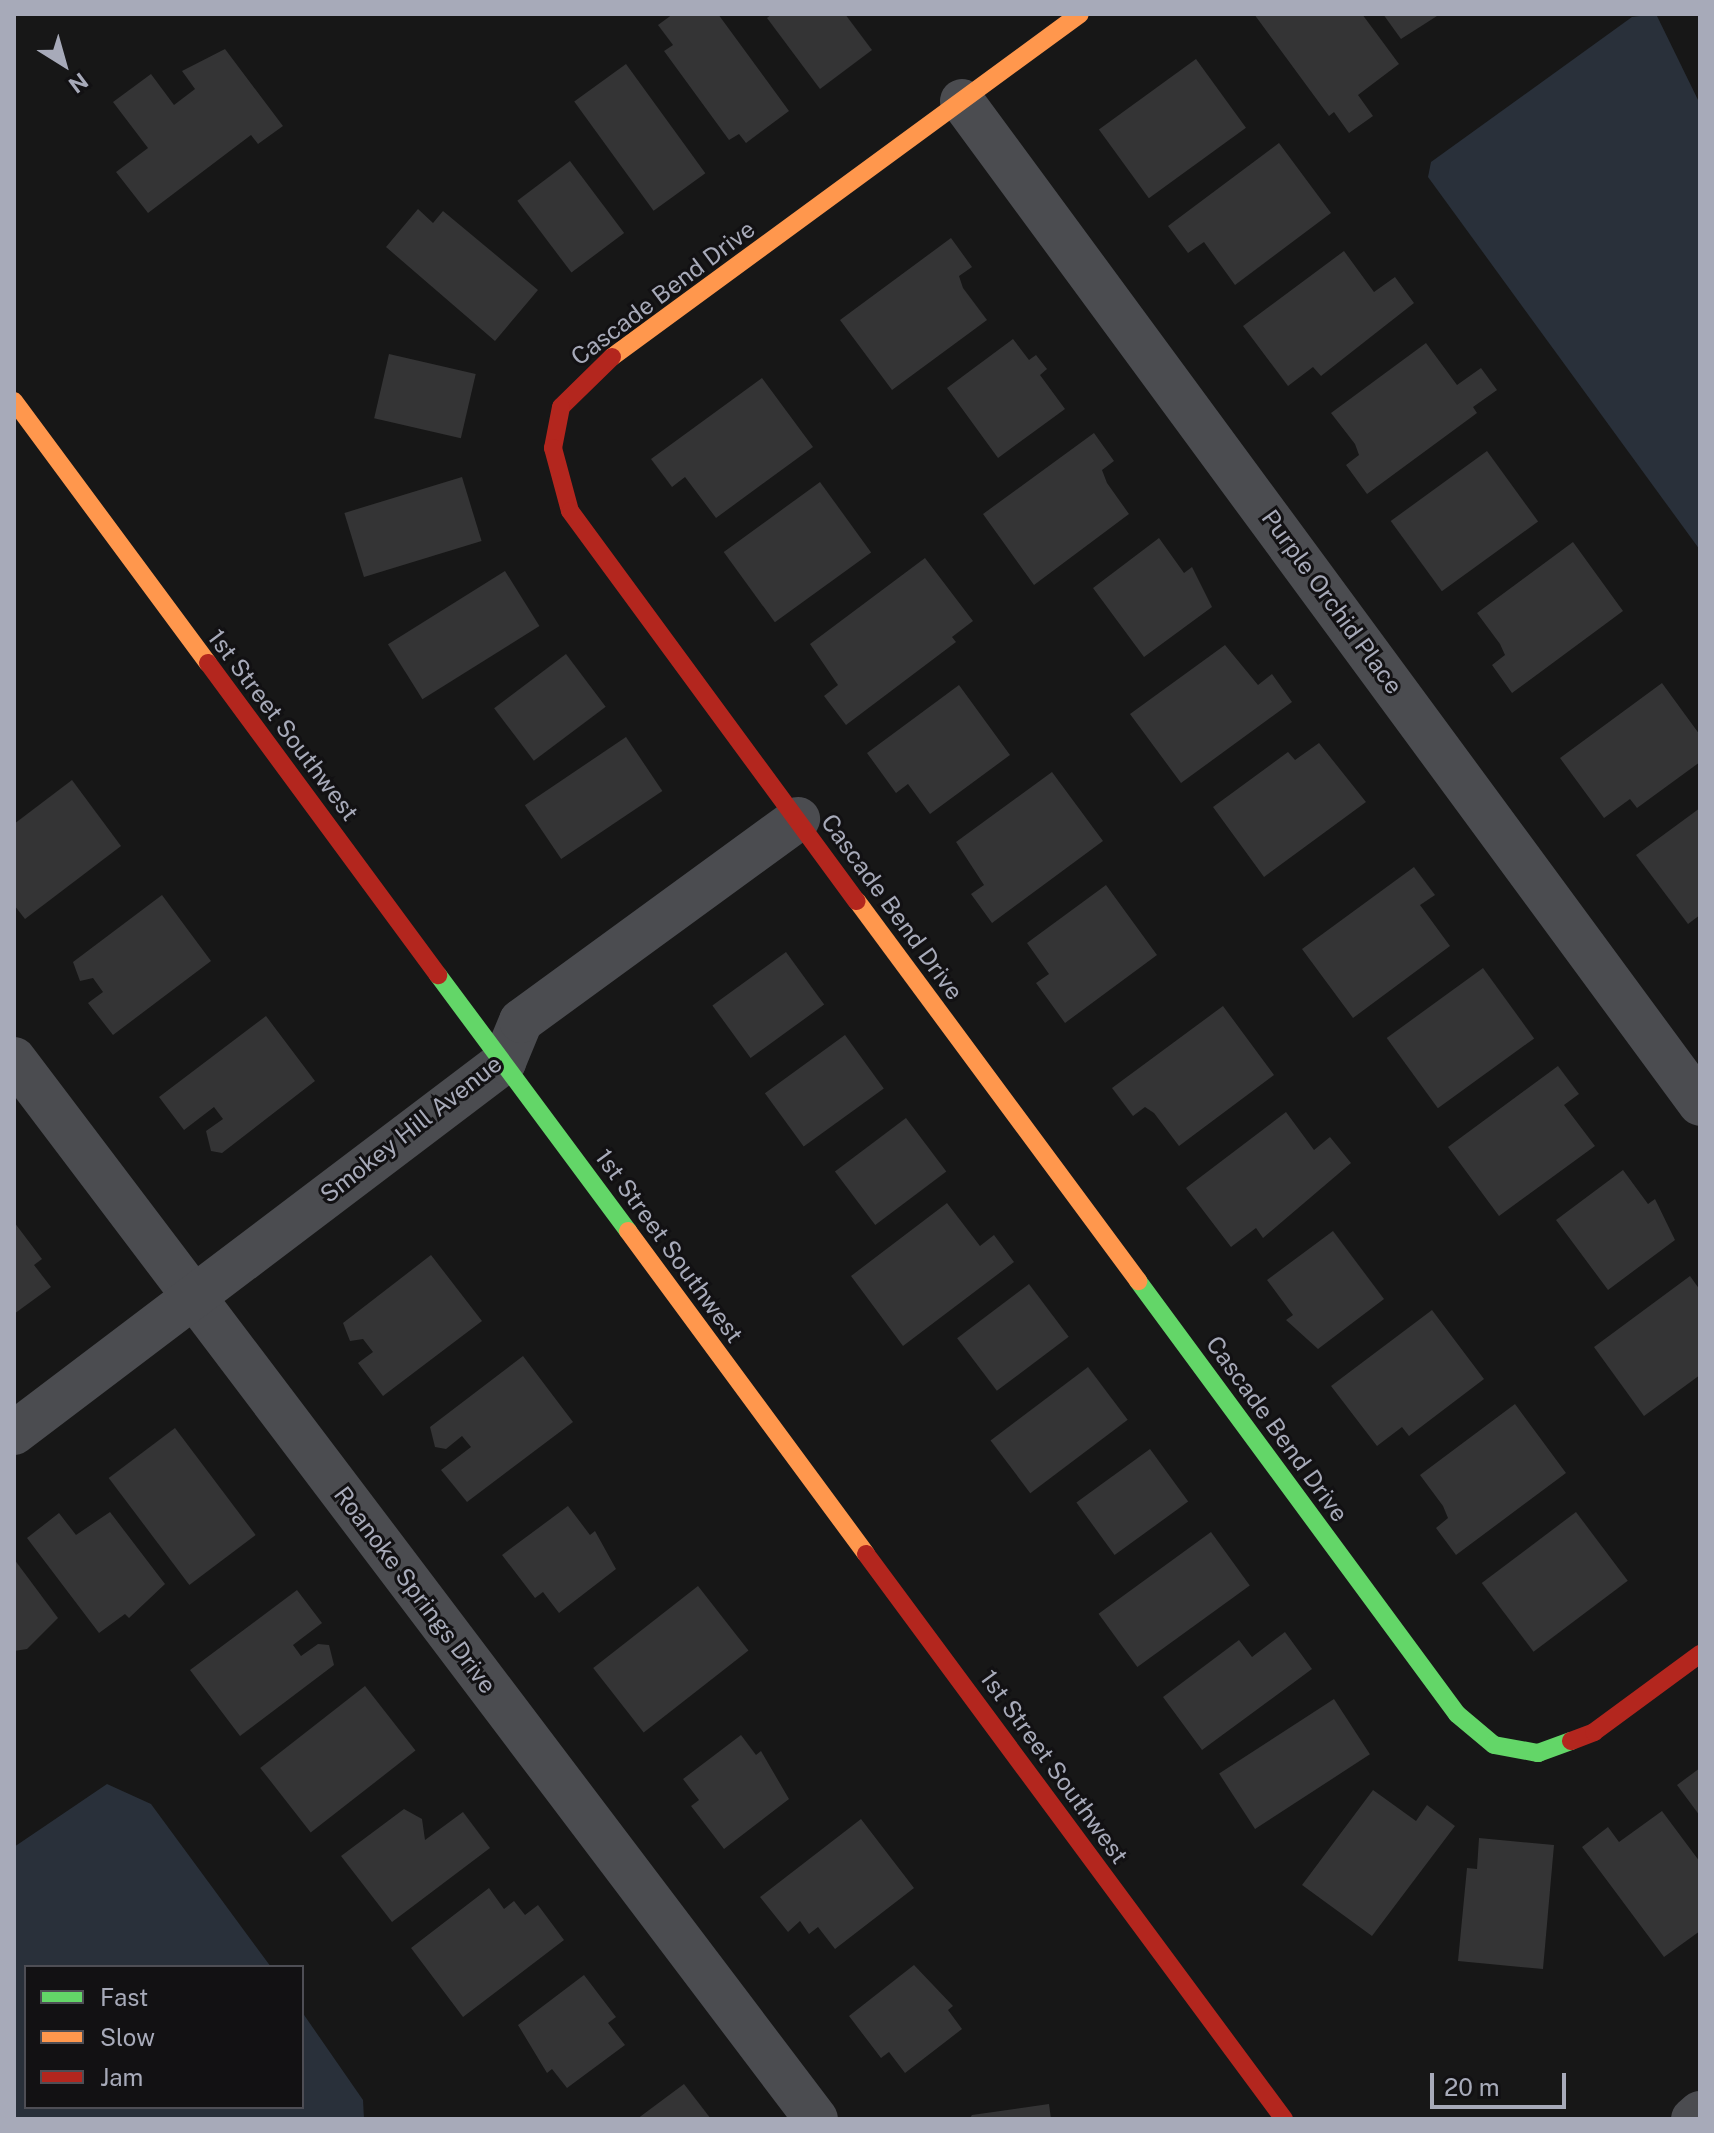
<!DOCTYPE html>
<style>
body{margin:0}
#map{position:relative;width:1714px;height:2133px;overflow:hidden;background:#171717;font-family:"Public Sans",sans-serif}
div>[style]{position:absolute}
[style*='--x']{left:calc(var(--x)*1px);top:calc(var(--y)*1px);width:calc(var(--w)*1px);rotate:calc(var(--a)*1deg)}
.water>*{inset:0;background:#29303a}
.building>*{inset:0;background:#343435;transform-origin:0 0}
.street>*{height:44px;margin:-22px;padding:0 22px;transform-origin:22px;border-radius:22px;background:#4b4c50}
.fast>*{height:18px;margin:-9px;padding:0 9px;transform-origin:9px;border-radius:9px;background:#63d668}
.slow>*{height:18px;margin:-9px;padding:0 9px;transform-origin:9px;border-radius:9px;background:#ff974d}
.jam>*{height:18px;margin:-9px;padding:0 9px;transform-origin:9px;border-radius:9px;background:#b3261e}
span{translate:-50% -50%;white-space:nowrap;text-align:center;line-height:1.15;-webkit-text-stroke:6px #121113;paint-order:stroke}
.street-label{font-size:24px;color:#a7aab9}
.frame{position:absolute;inset:0;border:16px solid #a7aab9;pointer-events:none}
.legend{position:absolute;left:24px;top:1965px;width:280px;height:144px;box-sizing:border-box;background:#121113;border:2px solid #4e4e55;margin:0;padding:10px 14px;list-style:none;font-size:24px;color:#a7aab9}
.legend li{display:flex;align-items:center;gap:16px;height:40px}
.legend b{width:40px;border:2px solid #4e4e55}
.north{position:absolute;left:24px;top:24px;width:80px;height:80px;-webkit-text-stroke:6px #121113;paint-order:stroke;rotate:143deg;font-size:22px;font-weight:700;line-height:32px;text-align:center;color:#a7aab9}
.north::after{content:'';display:block;margin:auto;width:28px;height:36px;background:#a7aab9;clip-path:polygon(50% 0,100% 100%,50% 72%,0 100%)}
.scale{position:absolute;left:1430px;top:2073px;width:136px;height:36px;box-sizing:border-box;border:4px solid #a7aab9;border-top:0;padding-left:10px;font-size:24px;line-height:28px;white-space:nowrap;color:#a7aab9;-webkit-text-stroke:6px #121113;paint-order:stroke}
</style>
<div id="map">
<div class="water">
<div style="clip-path:polygon(1656px 14px,1700px 104px,1700px 550px,1428px 177px,1431px 162px,1632px 17px)"></div>
<div style="clip-path:polygon(107px 1784px,151px 1804px,271px 1967px,26px 1967px,26px 2107px,302px 2107px,302px 2012px,363px 2100px,364px 2119px,14px 2119px,14px 1847px)"></div>
</div>
<div class="building">
<div style="clip-path:polygon(673px 14px,718px 14px,789px 111px,746px 143px,739px 134px,729px 140px,664px 51px,673px 45px,658px 25px)"></div>
<div style="clip-path:polygon(772px 14px,845px 14px,872px 50px,820px 89px,767px 18px)"></div>
<div style="clip-path:polygon(1254px 14px,1362px 14px,1399px 64px,1358px 95px,1373px 116px,1349px 133px,1334px 112px,1329px 116px)"></div>
<div style="clip-path:polygon(1383px 14px,1435px 14px,1437px 16px,1401px 39px)"></div>
<div style="clip-path:polygon(225px 49px,283px 126px,258px 144px,251px 135px,148px 213px,116px 172px,148px 148px,113px 102px,151px 74px,174px 105px,195px 89px,182px 71px)"></div>
<div style="left:1196px;top:59px;width:85px;height:120px;rotate:54deg"></div>
<div style="left:626px;top:64px;width:135px;height:64px;rotate:54deg"></div>
<div style="clip-path:polygon(1279px 143px,1331px 213px,1235px 285px,1204px 242px,1188px 253px,1168px 226px)"></div>
<div style="left:570px;top:161px;width:90px;height:66px;rotate:53deg"></div>
<div style="clip-path:polygon(418px 209px,433px 223px,443px 211px,538px 290px,495px 341px,386px 247px)"></div>
<div style="clip-path:polygon(951px 238px,972px 267px,959px 276px,963px 288px,987px 320px,892px 390px,840px 320px)"></div>
<div style="clip-path:polygon(1344px 251px,1374px 292px,1395px 277px,1414px 303px,1321px 376px,1313px 367px,1288px 386px,1243px 326px)"></div>
<div style="clip-path:polygon(1013px 339px,1029px 360px,1036px 355px,1047px 369px,1040px 375px,1065px 409px,998px 458px,947px 388px)"></div>
<div style="clip-path:polygon(1426px 343px,1457px 385px,1481px 368px,1497px 390px,1473px 407px,1477px 413px,1367px 494px,1346px 465px,1359px 455px,1355px 444px,1331px 413px)"></div>
<div style="left:389px;top:354px;width:89px;height:66px;rotate:13deg"></div>
<div style="clip-path:polygon(762px 378px,813px 447px,716px 518px,685px 477px,672px 487px,651px 459px)"></div>
<div style="clip-path:polygon(1094px 433px,1114px 461px,1102px 470px,1107px 483px,1129px 514px,1034px 585px,983px 514px)"></div>
<div style="left:1487px;top:451px;width:87px;height:119px;rotate:54deg"></div>
<div style="left:462px;top:477px;width:67px;height:123px;rotate:73deg"></div>
<div style="left:820px;top:482px;width:87px;height:119px;rotate:54deg"></div>
<div style="clip-path:polygon(1159px 538px,1184px 573px,1192px 567px,1212px 607px,1144px 657px,1093px 588px)"></div>
<div style="clip-path:polygon(1573px 542px,1623px 611px,1512px 693px,1492px 665px,1505px 655px,1500px 644px,1477px 613px)"></div>
<div style="clip-path:polygon(925px 558px,973px 621px,952px 637px,956px 642px,846px 725px,824px 696px,838px 685px,810px 644px)"></div>
<div style="left:505px;top:571px;width:65px;height:138px;rotate:58deg"></div>
<div style="clip-path:polygon(1225px 645px,1258px 685px,1272px 674px,1292px 702px,1181px 783px,1130px 714px)"></div>
<div style="left:566px;top:654px;width:66px;height:90px;rotate:53deg"></div>
<div style="clip-path:polygon(1662px 683px,1700px 735px,1700px 762px,1637px 808px,1630px 799px,1604px 818px,1560px 758px)"></div>
<div style="clip-path:polygon(959px 685px,1010px 755px,930px 814px,908px 784px,896px 793px,867px 753px)"></div>
<div style="left:626px;top:737px;width:65px;height:122px;rotate:56deg"></div>
<div style="clip-path:polygon(1319px 743px,1366px 802px,1264px 877px,1213px 807px,1288px 752px,1295px 760px)"></div>
<div style="clip-path:polygon(1052px 772px,1103px 841px,992px 923px,971px 894px,984px 885px,956px 842px)"></div>
<div style="clip-path:polygon(72px 780px,121px 846px,25px 919px,14px 905px,14px 824px)"></div>
<div style="clip-path:polygon(1700px 808px,1700px 915px,1688px 924px,1636px 855px)"></div>
<div style="clip-path:polygon(1414px 867px,1435px 895px,1420px 905px,1450px 946px,1353px 1018px,1302px 949px)"></div>
<div style="clip-path:polygon(1106px 885px,1157px 955px,1065px 1023px,1036px 983px,1049px 974px,1027px 943px)"></div>
<div style="clip-path:polygon(162px 895px,211px 961px,113px 1035px,88px 1003px,103px 992px,93px 978px,80px 981px,73px 962px)"></div>
<div style="left:786px;top:952px;width:65px;height:91px;rotate:54deg"></div>
<div style="left:1483px;top:968px;width:87px;height:119px;rotate:54deg"></div>
<div style="clip-path:polygon(1223px 1006px,1274px 1075px,1179px 1146px,1154px 1113px,1145px 1107px,1133px 1116px,1112px 1088px)"></div>
<div style="clip-path:polygon(266px 1016px,315px 1081px,222px 1153px,211px 1151px,206px 1131px,223px 1119px,214px 1107px,184px 1130px,159px 1097px)"></div>
<div style="left:845px;top:1035px;width:66px;height:99px;rotate:54deg"></div>
<div style="clip-path:polygon(1558px 1066px,1579px 1094px,1564px 1105px,1595px 1146px,1499px 1216px,1448px 1147px)"></div>
<div style="clip-path:polygon(1286px 1112px,1314px 1150px,1330px 1137px,1351px 1163px,1263px 1238px,1256px 1228px,1231px 1247px,1186px 1188px)"></div>
<div style="left:906px;top:1118px;width:67px;height:89px;rotate:53deg"></div>
<div style="clip-path:polygon(1623px 1170px,1648px 1204px,1655px 1199px,1675px 1240px,1608px 1290px,1556px 1220px)"></div>
<div style="clip-path:polygon(947px 1203px,980px 1246px,994px 1235px,1014px 1262px,903px 1346px,851px 1276px)"></div>
<div style="clip-path:polygon(14px 1222px,42px 1259px,34px 1265px,51px 1287px,14px 1314px)"></div>
<div style="clip-path:polygon(1333px 1231px,1384px 1299px,1318px 1349px,1286px 1320px,1293px 1315px,1267px 1280px)"></div>
<div style="clip-path:polygon(431px 1255px,482px 1321px,383px 1396px,358px 1363px,373px 1352px,363px 1339px,350px 1341px,343px 1323px)"></div>
<div style="clip-path:polygon(1690px 1276px,1700px 1290px,1700px 1375px,1644px 1416px,1594px 1347px)"></div>
<div style="left:1029px;top:1284px;width:66px;height:90px;rotate:53deg"></div>
<div style="clip-path:polygon(1432px 1310px,1484px 1379px,1409px 1436px,1402px 1427px,1377px 1446px,1331px 1386px)"></div>
<div style="clip-path:polygon(523px 1356px,573px 1422px,467px 1502px,441px 1470px,471px 1447px,462px 1436px,446px 1449px,435px 1447px,430px 1427px)"></div>
<div style="left:1088px;top:1367px;width:66px;height:122px;rotate:53deg"></div>
<div style="clip-path:polygon(1515px 1404px,1566px 1473px,1456px 1555px,1436px 1528px,1448px 1518px,1443px 1506px,1420px 1475px)"></div>
<div style="left:175px;top:1428px;width:134px;height:83px;rotate:53deg"></div>
<div style="left:1150px;top:1449px;width:65px;height:91px;rotate:54deg"></div>
<div style="clip-path:polygon(568px 1506px,590px 1535px,595px 1531px,616px 1569px,559px 1613px,543px 1592px,535px 1598px,502px 1555px)"></div>
<div style="clip-path:polygon(110px 1512px,165px 1584px,129px 1618px,125px 1614px,99px 1633px,27px 1538px,59px 1513px,76px 1535px)"></div>
<div style="left:1576px;top:1512px;width:86px;height:118px;rotate:53deg"></div>
<div style="left:1211px;top:1532px;width:66px;height:139px;rotate:54deg"></div>
<div style="clip-path:polygon(14px 1559px,58px 1618px,27px 1649px,14px 1651px)"></div>
<div style="left:698px;top:1586px;width:82px;height:133px;rotate:52deg"></div>
<div style="clip-path:polygon(297px 1590px,322px 1623px,293px 1645px,301px 1656px,318px 1644px,329px 1645px,334px 1665px,240px 1736px,190px 1670px)"></div>
<div style="clip-path:polygon(1285px 1632px,1312px 1669px,1202px 1750px,1163px 1697px,1239px 1640px,1252px 1657px)"></div>
<div style="left:365px;top:1686px;width:82px;height:133px;rotate:52deg"></div>
<div style="left:1334px;top:1699px;width:66px;height:137px;rotate:57deg"></div>
<div style="clip-path:polygon(741px 1735px,756px 1755px,761px 1751px,789px 1799px,724px 1849px,691px 1806px,699px 1800px,683px 1779px)"></div>
<div style="clip-path:polygon(1700px 1768px,1700px 1816px,1677px 1785px)"></div>
<div style="clip-path:polygon(1373px 1790px,1416px 1821px,1427px 1805px,1455px 1826px,1372px 1936px,1302px 1885px)"></div>
<div style="clip-path:polygon(404px 1809px,422px 1819px,425px 1840px,463px 1812px,490px 1848px,392px 1922px,341px 1856px)"></div>
<div style="clip-path:polygon(1662px 1811px,1700px 1862px,1700px 1931px,1664px 1957px,1582px 1847px,1608px 1827px,1619px 1842px)"></div>
<div style="clip-path:polygon(861px 1819px,914px 1888px,835px 1949px,818px 1927px,809px 1934px,800px 1921px,788px 1932px,760px 1897px)"></div>
<div style="clip-path:polygon(1479px 1838px,1554px 1845px,1543px 1969px,1458px 1961px,1467px 1868px,1477px 1869px)"></div>
<div style="clip-path:polygon(489px 1888px,504px 1909px,514px 1901px,525px 1915px,538px 1905px,564px 1940px,463px 2017px,411px 1948px)"></div>
<div style="clip-path:polygon(914px 1965px,953px 2006px,948px 2010px,962px 2029px,905px 2073px,889px 2052px,881px 2058px,849px 2016px)"></div>
<div style="clip-path:polygon(584px 1975px,616px 2017px,608px 2023px,625px 2045px,567px 2088px,552px 2069px,547px 2073px,518px 2025px)"></div>
<div style="clip-path:polygon(684px 2084px,711px 2119px,637px 2119px)"></div>
<div style="clip-path:polygon(1049px 2104px,1051px 2119px,969px 2119px,972px 2115px)"></div>
</div>
<div class="street">
<div style="--x:962;--y:101;--w:1245;--a:53.65"></div>
<div style="--x:14;--y:1059;--w:1329;--a:52.89"></div>
<div style="--x:14;--y:1433;--w:615;--a:-37.13"></div>
<div style="--x:504;--y:1062;--w:44;--a:-67.5"></div>
<div style="--x:521;--y:1021;--w:343;--a:-36.1"></div>
<div style="--x:1693;--y:2119;--w:9;--a:-41"></div>
</div>
<div class="fast">
<div style="--x:438;--y:975;--w:319;--a:53.4"></div>
<div style="--x:1138;--y:1281;--w:538;--a:53.62"></div>
<div style="--x:1457;--y:1714;--w:48;--a:40"></div>
<div style="--x:1494;--y:1745;--w:45;--a:10.3"></div>
<div style="--x:1538;--y:1753;--w:35;--a:-20"></div>
</div>
<div class="slow">
<div style="--x:612;--y:357;--w:580;--a:-36.24"></div>
<div style="--x:14;--y:401;--w:326;--a:53.5"></div>
<div style="--x:857;--y:901;--w:473;--a:53.5"></div>
<div style="--x:628;--y:1231;--w:401;--a:53.6"></div>
</div>
<div class="jam">
<div style="--x:612;--y:357;--w:71;--a:135.6"></div>
<div style="--x:561;--y:407;--w:42;--a:101"></div>
<div style="--x:553;--y:448;--w:65;--a:74.9"></div>
<div style="--x:570;--y:511;--w:484;--a:53.7"></div>
<div style="--x:208;--y:663;--w:388;--a:53.6"></div>
<div style="--x:866;--y:1554;--w:703;--a:53.51"></div>
<div style="--x:1571;--y:1741;--w:25;--a:-21"></div>
<div style="--x:1594;--y:1732;--w:132;--a:-36.3"></div>
</div>
<div class="street-label">
<span style="left:663px;top:293px;rotate:-37deg">Cascade Bend Drive</span>
<span style="left:1332px;top:602px;rotate:54deg">Purple Orchid Place</span>
<span style="left:283px;top:725px;rotate:53deg">1st Street Southwest</span>
<span style="left:892px;top:907px;rotate:54deg">Cascade Bend Drive</span>
<span style="left:411px;top:1129px;rotate:-38deg">Smokey Hill Avenue</span>
<span style="left:669px;top:1246px;rotate:54deg">1st Street Southwest</span>
<span style="left:1277px;top:1429px;rotate:54deg">Cascade Bend Drive</span>
<span style="left:415px;top:1590px;rotate:53deg">Roanoke Springs Drive</span>
<span style="left:1054px;top:1767px;rotate:54deg">1st Street Southwest</span>
</div>
<div class="frame"></div>
<ul class="legend">
<li><b style="height:10px;background:#63d668"></b>Fast</li>
<li><b style="height:10px;background:#ff974d"></b>Slow</li>
<li><b style="height:10px;background:#b3261e"></b>Jam</li>
</ul>
<div class="north">N</div>
<div class="scale">20 m</div>
</div>
